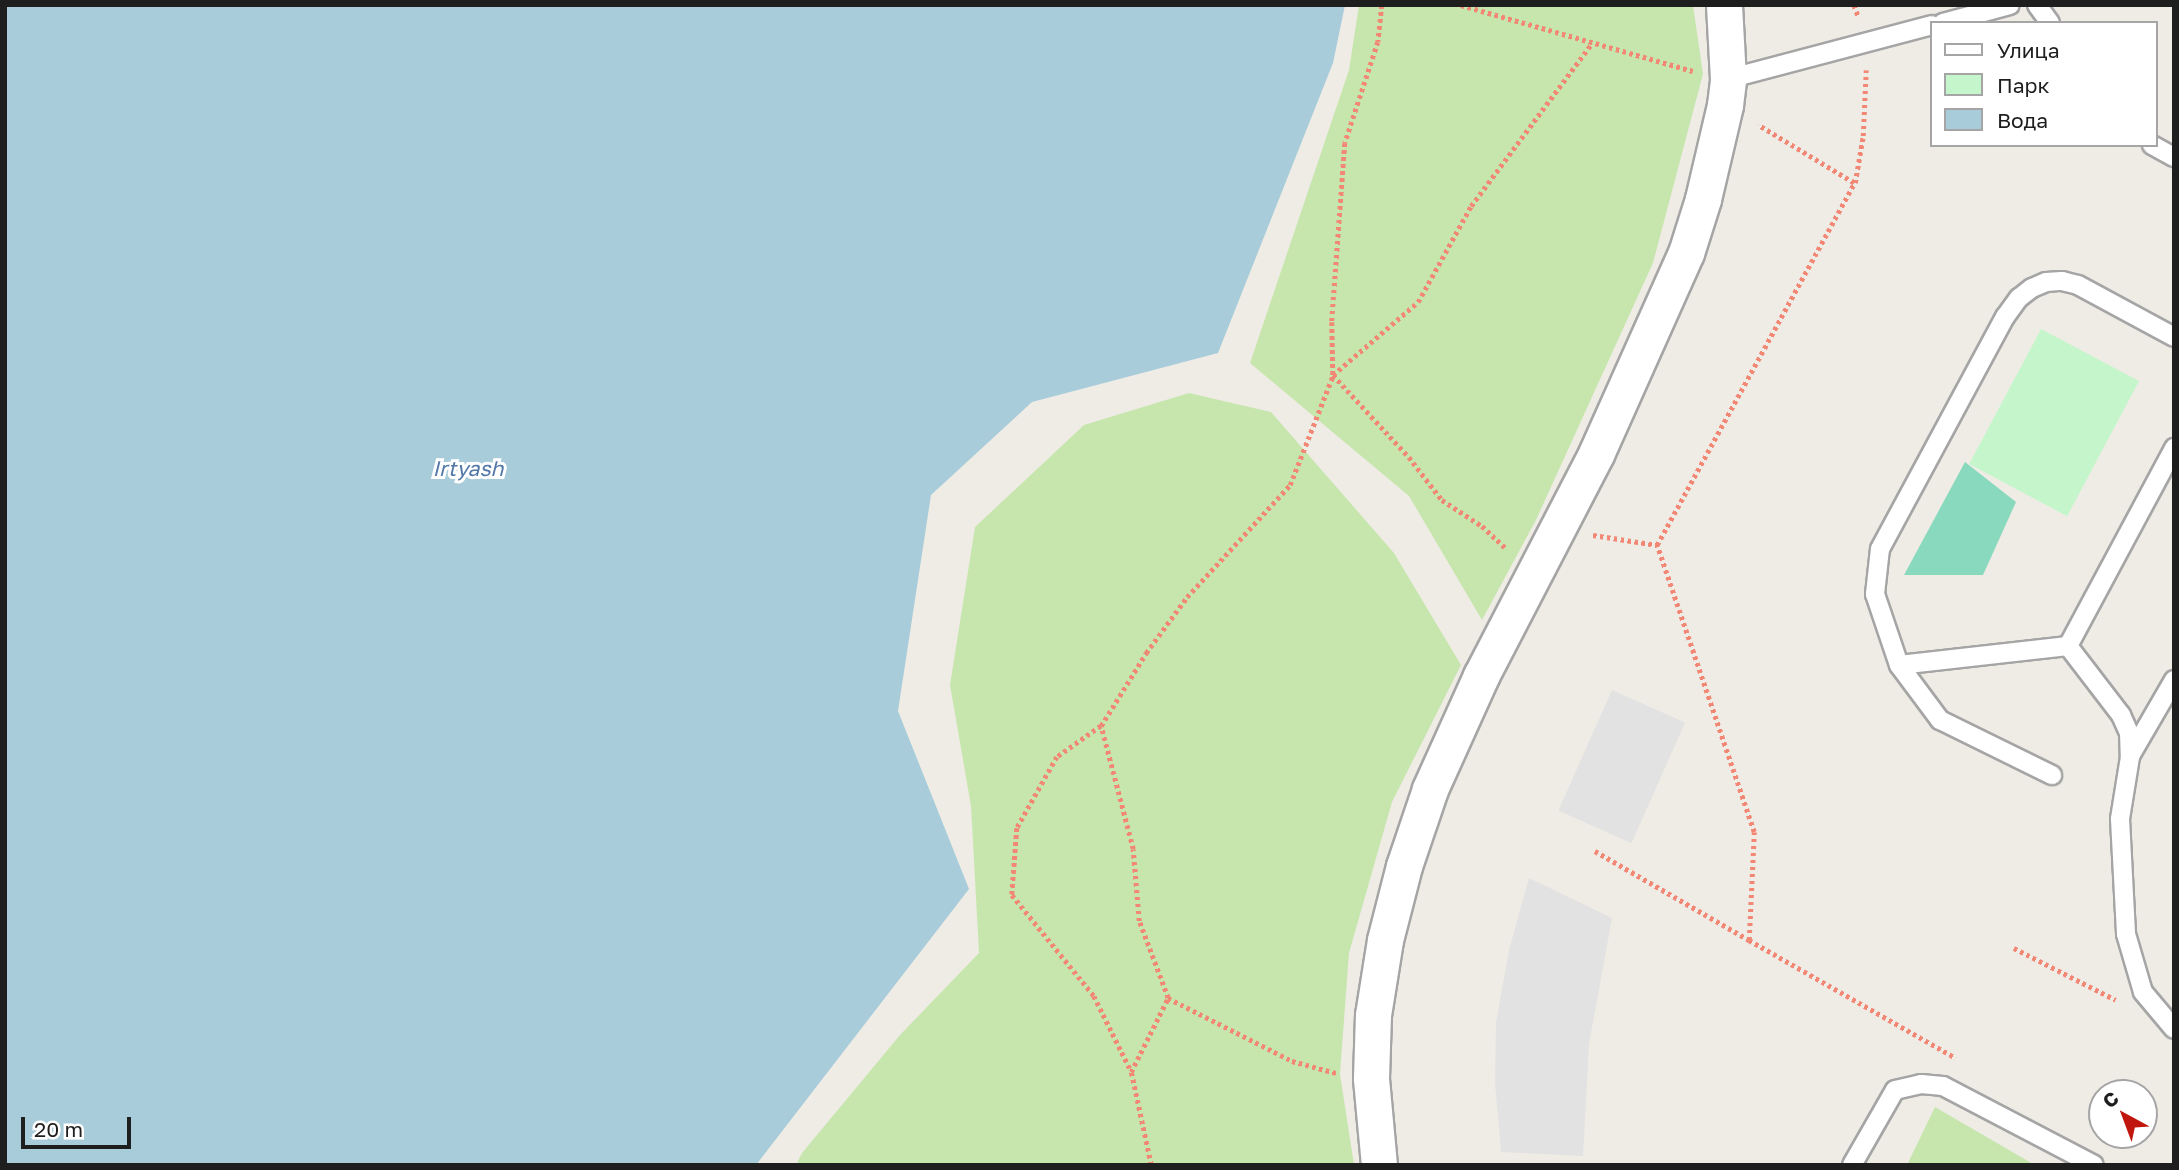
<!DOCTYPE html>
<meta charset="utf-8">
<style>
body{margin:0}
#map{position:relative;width:2179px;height:1170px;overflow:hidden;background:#efece5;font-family:"Golos Text",sans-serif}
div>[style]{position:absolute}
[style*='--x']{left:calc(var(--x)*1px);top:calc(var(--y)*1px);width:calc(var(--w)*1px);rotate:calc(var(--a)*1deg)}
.grass>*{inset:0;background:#c7e6ae}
.park>*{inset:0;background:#c5f6cb;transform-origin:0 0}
.pitch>*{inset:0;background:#88d9bd}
.parking>*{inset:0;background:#e2e2e2;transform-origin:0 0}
.water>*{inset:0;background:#a8ccd9}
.path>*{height:4.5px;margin-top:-2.25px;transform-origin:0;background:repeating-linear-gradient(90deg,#f18774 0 3.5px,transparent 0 7px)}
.roads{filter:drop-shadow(2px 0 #a5a5a5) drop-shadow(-2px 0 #a5a5a5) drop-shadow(0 2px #a5a5a5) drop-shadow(0 -2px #a5a5a5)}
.service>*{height:18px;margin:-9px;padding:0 9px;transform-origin:9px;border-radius:9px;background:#fff}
.minor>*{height:35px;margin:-17.5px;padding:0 17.5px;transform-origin:17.5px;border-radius:17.5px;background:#fff}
span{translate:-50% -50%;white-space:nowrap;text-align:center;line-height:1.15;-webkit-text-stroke:6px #fff;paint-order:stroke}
.water-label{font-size:21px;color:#5178a8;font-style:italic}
.frame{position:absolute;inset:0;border:7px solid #1e1e1e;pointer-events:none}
.legend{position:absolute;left:1930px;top:21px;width:228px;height:126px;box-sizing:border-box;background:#fff;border:2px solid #a5a5a5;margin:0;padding:9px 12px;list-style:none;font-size:21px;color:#1e1e1e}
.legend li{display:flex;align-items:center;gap:14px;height:35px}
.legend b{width:35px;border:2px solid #a5a5a5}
.north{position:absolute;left:2088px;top:1079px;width:70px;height:70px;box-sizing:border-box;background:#fff;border:2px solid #a5a5a5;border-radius:50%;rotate:319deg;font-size:19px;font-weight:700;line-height:28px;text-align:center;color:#1e1e1e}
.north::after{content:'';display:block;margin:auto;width:24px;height:32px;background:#c0160d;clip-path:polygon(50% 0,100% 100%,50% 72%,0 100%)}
.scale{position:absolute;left:21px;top:1117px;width:110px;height:32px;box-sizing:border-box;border:4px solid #1e1e1e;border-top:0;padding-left:9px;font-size:21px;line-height:24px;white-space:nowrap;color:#1e1e1e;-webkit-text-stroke:5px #fff;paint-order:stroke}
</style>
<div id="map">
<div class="grass">
<div style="clip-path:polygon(1359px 5px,1693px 5px,1703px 74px,1653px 263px,1536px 520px,1482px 620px,1409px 496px,1250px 363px,1349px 70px)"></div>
<div style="clip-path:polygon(1189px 393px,1271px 412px,1394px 553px,1461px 665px,1392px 802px,1349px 953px,1340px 1074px,1354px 1165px,796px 1165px,802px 1153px,900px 1035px,979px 953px,971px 806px,950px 685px,975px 527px,1084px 425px)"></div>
<div style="clip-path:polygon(1935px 1107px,2035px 1165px,1907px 1165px)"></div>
</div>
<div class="park">
<div style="left:2041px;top:329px;width:111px;height:153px;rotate:28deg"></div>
</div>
<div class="pitch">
<div style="clip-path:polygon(1965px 462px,2016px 502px,1983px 575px,1904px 575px)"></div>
</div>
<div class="parking">
<div style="left:1612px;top:690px;width:80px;height:132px;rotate:24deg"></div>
<div style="clip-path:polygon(1529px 878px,1612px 918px,1589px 1044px,1583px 1156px,1501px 1152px,1495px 1083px,1496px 1023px,1509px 950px)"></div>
</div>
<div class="water">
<div style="clip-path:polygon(5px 5px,1345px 5px,1333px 63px,1218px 353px,1032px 402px,931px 495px,898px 711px,969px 889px,756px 1165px,5px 1165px)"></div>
</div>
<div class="path">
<div style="--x:1382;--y:5;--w:37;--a:96"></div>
<div style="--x:1378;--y:42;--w:106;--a:108.1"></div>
<div style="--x:1345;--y:143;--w:179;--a:94.2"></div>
<div style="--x:1332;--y:322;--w:53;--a:88.9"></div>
<div style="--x:1333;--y:375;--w:112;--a:47.2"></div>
<div style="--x:1409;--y:457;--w:54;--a:52.5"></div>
<div style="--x:1442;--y:500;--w:48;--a:33"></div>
<div style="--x:1482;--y:526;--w:33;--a:43"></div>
<div style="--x:1461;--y:5;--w:241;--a:15.9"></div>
<div style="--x:1854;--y:5;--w:14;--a:69"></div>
<div style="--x:1855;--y:183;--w:48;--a:-80.3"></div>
<div style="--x:1863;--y:136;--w:66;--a:-87.4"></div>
<div style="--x:1593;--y:535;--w:65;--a:8.9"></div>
<div style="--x:1657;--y:545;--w:412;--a:-61.4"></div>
<div style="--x:1854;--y:183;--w:112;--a:-148.9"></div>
<div style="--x:1101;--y:726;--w:54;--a:144.8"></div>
<div style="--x:1057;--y:757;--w:81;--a:119.4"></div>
<div style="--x:1017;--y:828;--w:67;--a:94.3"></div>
<div style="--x:1012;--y:895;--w:130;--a:50.9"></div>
<div style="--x:1094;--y:996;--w:84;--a:63.7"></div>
<div style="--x:1595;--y:851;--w:178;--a:30"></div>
<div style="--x:1749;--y:940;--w:108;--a:-87.3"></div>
<div style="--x:1754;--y:832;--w:303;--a:-108.7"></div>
<div style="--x:1749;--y:940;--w:238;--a:29.7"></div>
<div style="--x:2014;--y:948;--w:114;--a:27"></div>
<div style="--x:1168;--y:998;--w:139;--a:26.9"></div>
<div style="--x:1292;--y:1061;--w:46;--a:15.3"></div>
<div style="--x:1151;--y:1165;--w:95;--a:-102.1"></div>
<div style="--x:1131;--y:1072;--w:83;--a:-63.4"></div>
<div style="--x:1168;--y:998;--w:82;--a:-110.6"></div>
<div style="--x:1139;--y:921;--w:72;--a:-94.8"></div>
<div style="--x:1133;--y:849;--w:127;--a:-104.6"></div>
<div style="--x:1101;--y:726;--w:86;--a:-58.3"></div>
<div style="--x:1146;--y:653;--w:69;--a:-53.8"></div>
<div style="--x:1187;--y:597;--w:152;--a:-47.4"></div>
<div style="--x:1290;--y:485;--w:118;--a:-68.6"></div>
<div style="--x:1333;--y:375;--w:112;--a:-40.7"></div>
<div style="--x:1418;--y:302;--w:110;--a:-61.1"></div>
<div style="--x:1471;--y:206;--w:203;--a:-53.4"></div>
</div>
<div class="roads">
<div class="service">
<div style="--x:2037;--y:5;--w:22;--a:54"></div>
<div style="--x:1943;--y:23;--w:69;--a:-15"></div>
<div style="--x:1728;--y:79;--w:211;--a:-14.8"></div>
<div style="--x:2152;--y:145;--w:25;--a:29"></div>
<div style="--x:2068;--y:646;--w:170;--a:173.6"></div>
<div style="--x:1899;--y:665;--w:75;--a:-108.7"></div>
<div style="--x:1875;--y:594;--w:45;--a:-83.7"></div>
<div style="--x:1880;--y:549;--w:264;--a:-61.7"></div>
<div style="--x:2005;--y:317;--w:24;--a:-54"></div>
<div style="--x:2019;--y:298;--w:16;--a:-38"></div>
<div style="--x:2032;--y:288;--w:15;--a:-23"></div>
<div style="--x:2046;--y:282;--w:16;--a:-4"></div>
<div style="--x:2062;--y:281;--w:16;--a:14"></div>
<div style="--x:2078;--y:285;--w:109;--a:28.4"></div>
<div style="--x:2068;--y:646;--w:87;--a:52.5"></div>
<div style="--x:2121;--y:715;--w:20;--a:66"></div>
<div style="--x:2129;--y:733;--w:24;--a:88"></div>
<div style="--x:2130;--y:757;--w:63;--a:99.2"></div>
<div style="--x:2120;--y:819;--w:115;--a:87"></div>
<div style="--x:2126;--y:934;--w:60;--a:73.7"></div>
<div style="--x:2143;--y:992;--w:48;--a:50"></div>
<div style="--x:2068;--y:646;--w:225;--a:-61.8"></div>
<div style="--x:1899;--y:665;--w:69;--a:53.3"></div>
<div style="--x:1940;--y:720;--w:125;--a:26.2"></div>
<div style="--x:2130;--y:756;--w:88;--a:-59.9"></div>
<div style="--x:1852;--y:1165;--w:86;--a:-60.2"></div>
<div style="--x:1895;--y:1090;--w:27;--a:-13"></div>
<div style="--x:1921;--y:1084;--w:22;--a:5"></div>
<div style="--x:1943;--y:1086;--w:170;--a:27.6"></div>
</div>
<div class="minor">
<div style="--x:1379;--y:1165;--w:87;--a:-95.3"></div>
<div style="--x:1371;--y:1078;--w:63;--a:-88.2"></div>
<div style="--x:1373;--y:1015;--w:76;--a:-80.9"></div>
<div style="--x:1385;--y:940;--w:76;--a:-75.6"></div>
<div style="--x:1404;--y:866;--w:81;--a:-71.3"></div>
<div style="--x:1430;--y:789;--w:124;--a:-65.7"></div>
<div style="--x:1481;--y:676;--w:250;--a:-62.6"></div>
<div style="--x:1596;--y:454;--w:220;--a:-65.9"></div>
<div style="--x:1686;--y:253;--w:57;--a:-72.5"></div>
<div style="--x:1703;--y:199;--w:97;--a:-76.8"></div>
<div style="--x:1725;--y:105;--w:26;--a:-83"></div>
<div style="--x:1728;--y:79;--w:74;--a:-93.1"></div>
</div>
</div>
<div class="water-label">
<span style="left:468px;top:468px">Irtyash</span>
</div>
<div class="frame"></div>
<ul class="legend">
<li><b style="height:9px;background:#fff"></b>Улица</li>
<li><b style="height:19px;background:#c5f6cb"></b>Парк</li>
<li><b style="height:19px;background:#a8ccd9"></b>Вода</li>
</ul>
<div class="north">С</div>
<div class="scale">20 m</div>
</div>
